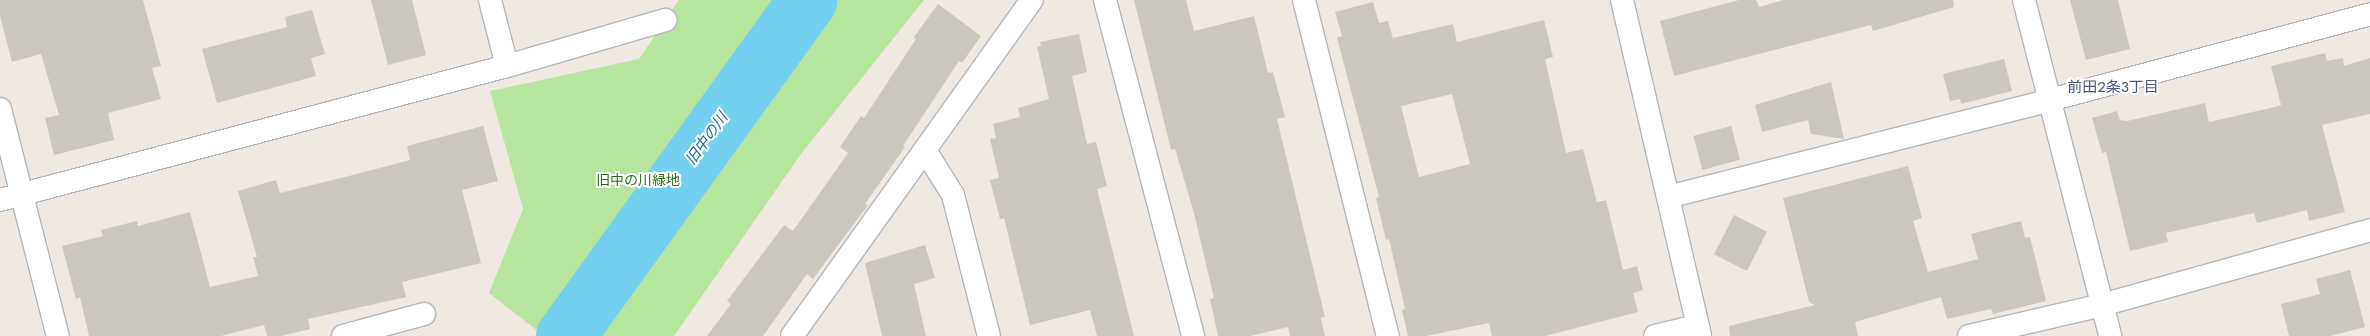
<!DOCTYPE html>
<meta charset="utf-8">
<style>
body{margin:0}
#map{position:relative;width:2370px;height:336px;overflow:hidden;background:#efe9e1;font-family:Jost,"Noto Sans JP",sans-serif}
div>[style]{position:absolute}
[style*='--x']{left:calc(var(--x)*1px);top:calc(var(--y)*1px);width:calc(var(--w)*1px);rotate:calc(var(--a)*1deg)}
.green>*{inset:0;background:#b6e59e}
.river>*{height:59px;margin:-29.5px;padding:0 29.5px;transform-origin:29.5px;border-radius:29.5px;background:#75cff0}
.building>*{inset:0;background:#cbc7bf;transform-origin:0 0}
.roads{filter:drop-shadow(1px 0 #b4b7c1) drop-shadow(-1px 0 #b4b7c1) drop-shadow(0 1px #b4b7c1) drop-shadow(0 -1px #b4b7c1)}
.street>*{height:22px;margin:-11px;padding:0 11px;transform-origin:11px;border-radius:11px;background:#fff}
span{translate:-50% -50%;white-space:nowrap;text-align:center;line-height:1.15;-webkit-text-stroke:4px #fff;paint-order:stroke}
.park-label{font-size:14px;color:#2c6e1b}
.neighbourhood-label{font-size:15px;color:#4d5680}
.water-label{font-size:15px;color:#0d6fa3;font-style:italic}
</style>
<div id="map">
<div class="green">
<div style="clip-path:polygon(679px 0,924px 0,801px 154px,674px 336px,544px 336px,489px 293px,523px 209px,490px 91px,639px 59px)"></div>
</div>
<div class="river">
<div style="--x:565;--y:336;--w:414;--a:-54.2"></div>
</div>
<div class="building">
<div style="clip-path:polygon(0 0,143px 0,161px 66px,152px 68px,161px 99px,108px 113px,114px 140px,54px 155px,45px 118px,59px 115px,41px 54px,12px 62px,0 16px)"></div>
<div style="clip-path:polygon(371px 0,412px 0,426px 55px,388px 65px)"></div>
<div style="clip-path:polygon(1134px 0,1186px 0,1194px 31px,1254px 16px,1268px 73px,1273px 72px,1285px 117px,1277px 119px,1325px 317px,1321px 318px,1325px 336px,1290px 336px,1288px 327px,1250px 336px,1218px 336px,1210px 299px,1214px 298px,1194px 213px,1175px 149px,1171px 150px)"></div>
<div style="clip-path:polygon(1739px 0,1756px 0,1759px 7px,1783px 0,1953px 0,1954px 7px,1873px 31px,1871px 25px,1674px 76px,1660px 21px)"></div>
<div style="clip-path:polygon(2070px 0,2118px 0,2130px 49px,2086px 60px)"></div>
<div style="clip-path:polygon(evenodd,1373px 2px,1379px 23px,1388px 21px,1393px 38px,1453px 24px,1457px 42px,1544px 20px,1553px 57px,1545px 59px,1566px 153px,1583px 149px,1597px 202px,1606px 200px,1623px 270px,1637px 266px,1643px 290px,1633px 293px,1638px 312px,1545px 336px,1492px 336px,1489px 323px,1426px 336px,1408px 336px,1402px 310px,1405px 309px,1389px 239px,1386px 240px,1376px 198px,1379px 197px,1337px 38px,1342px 36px,1335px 12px,1373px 2px,1452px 94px,1470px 164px,1419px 177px,1401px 106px,1452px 94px)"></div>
<div style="clip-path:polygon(938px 4px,981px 36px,962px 63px,959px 61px,903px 146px,905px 147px,865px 204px,868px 205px,813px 279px,807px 274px,763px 336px,707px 336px,731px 304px,727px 301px,784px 225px,793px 231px,848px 153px,840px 147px,861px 116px,864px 118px,916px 39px,914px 37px)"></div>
<div style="clip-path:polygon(312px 10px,325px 54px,311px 58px,316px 76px,217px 103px,202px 49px,287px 27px,285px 17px)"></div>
<div style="clip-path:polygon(1079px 34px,1087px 72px,1072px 76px,1087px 144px,1096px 142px,1107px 186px,1097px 189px,1134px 336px,1097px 336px,1090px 310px,1030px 325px,1004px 218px,1000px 219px,990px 180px,999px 178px,990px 139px,996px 138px,993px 124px,1020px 117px,1018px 108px,1049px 99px,1037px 47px,1041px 46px,1040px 42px)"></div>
<div style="clip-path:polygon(2325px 53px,2327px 61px,2343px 58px,2344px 66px,2370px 58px,2370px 114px,2322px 125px,2345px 212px,2309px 221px,2307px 210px,2257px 223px,2254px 213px,2166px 233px,2168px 242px,2130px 251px,2106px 152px,2102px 153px,2092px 118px,2117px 111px,2120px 120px,2127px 121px,2205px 103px,2209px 122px,2275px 107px,2281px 105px,2271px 66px)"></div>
<div style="clip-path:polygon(2004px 59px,2012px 91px,1961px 104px,1960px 99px,1950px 101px,1943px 74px)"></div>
<div style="clip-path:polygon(1831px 82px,1844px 139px,1811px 134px,1808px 120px,1762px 132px,1755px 105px)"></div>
<div style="clip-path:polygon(483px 126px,498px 181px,462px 190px,481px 263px,402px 282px,406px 297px,308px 319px,310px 329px,281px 336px,267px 336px,264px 325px,221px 336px,89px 336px,80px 297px,76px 299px,62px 246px,103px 236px,101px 230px,137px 221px,138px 226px,190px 212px,210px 287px,258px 276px,253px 257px,257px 257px,238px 191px,276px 180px,280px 193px,349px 176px,410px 160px,407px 146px)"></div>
<div style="left:1731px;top:126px;width:35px;height:39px;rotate:75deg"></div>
<div style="clip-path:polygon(1908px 166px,1922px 218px,1913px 221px,1928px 272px,1978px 259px,1971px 234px,2021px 221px,2025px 238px,2030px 237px,2046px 301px,1993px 314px,1991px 309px,1947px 319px,1941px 297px,1855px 322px,1858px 336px,1730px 336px,1729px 326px,1815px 305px,1809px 302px,1783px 198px)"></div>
<div style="left:1734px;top:215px;width:37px;height:44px;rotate:27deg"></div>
<div style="clip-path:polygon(925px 245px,935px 278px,914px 284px,926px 336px,882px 336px,865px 263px)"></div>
<div style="clip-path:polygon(2350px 270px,2365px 327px,2330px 336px,2289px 336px,2281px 304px,2320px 294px,2316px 279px)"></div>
</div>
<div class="roads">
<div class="street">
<div style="--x:490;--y:0;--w:68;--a:75.6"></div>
<div style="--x:1105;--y:0;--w:347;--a:75.3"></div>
<div style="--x:1304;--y:0;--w:346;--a:76"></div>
<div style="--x:1622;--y:0;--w:345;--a:76.9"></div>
<div style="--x:2024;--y:0;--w:347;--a:75.6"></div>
<div style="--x:0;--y:109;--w:234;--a:75.7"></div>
<div style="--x:925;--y:150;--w:53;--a:58.1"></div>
<div style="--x:953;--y:195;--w:146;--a:75.7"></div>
<div style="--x:1668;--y:197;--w:394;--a:-14.2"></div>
<div style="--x:2050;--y:100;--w:331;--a:-15"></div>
<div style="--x:0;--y:200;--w:524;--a:-14.8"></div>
<div style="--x:507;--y:66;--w:165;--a:-16.2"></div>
<div style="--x:343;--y:336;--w:84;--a:-15.2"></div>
<div style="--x:792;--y:336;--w:413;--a:-54.5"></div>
<div style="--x:1655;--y:336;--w:43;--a:-13.4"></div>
<div style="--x:1969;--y:336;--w:137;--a:-13.1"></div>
<div style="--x:2102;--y:305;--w:278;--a:-15.6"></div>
</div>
</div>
<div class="park-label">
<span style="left:638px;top:180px">旧中の川緑地</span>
</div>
<div class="neighbourhood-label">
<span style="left:2113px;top:88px">前田2条3丁目</span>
</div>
<div class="water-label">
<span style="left:707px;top:139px;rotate:-54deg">旧中の川</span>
</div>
</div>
